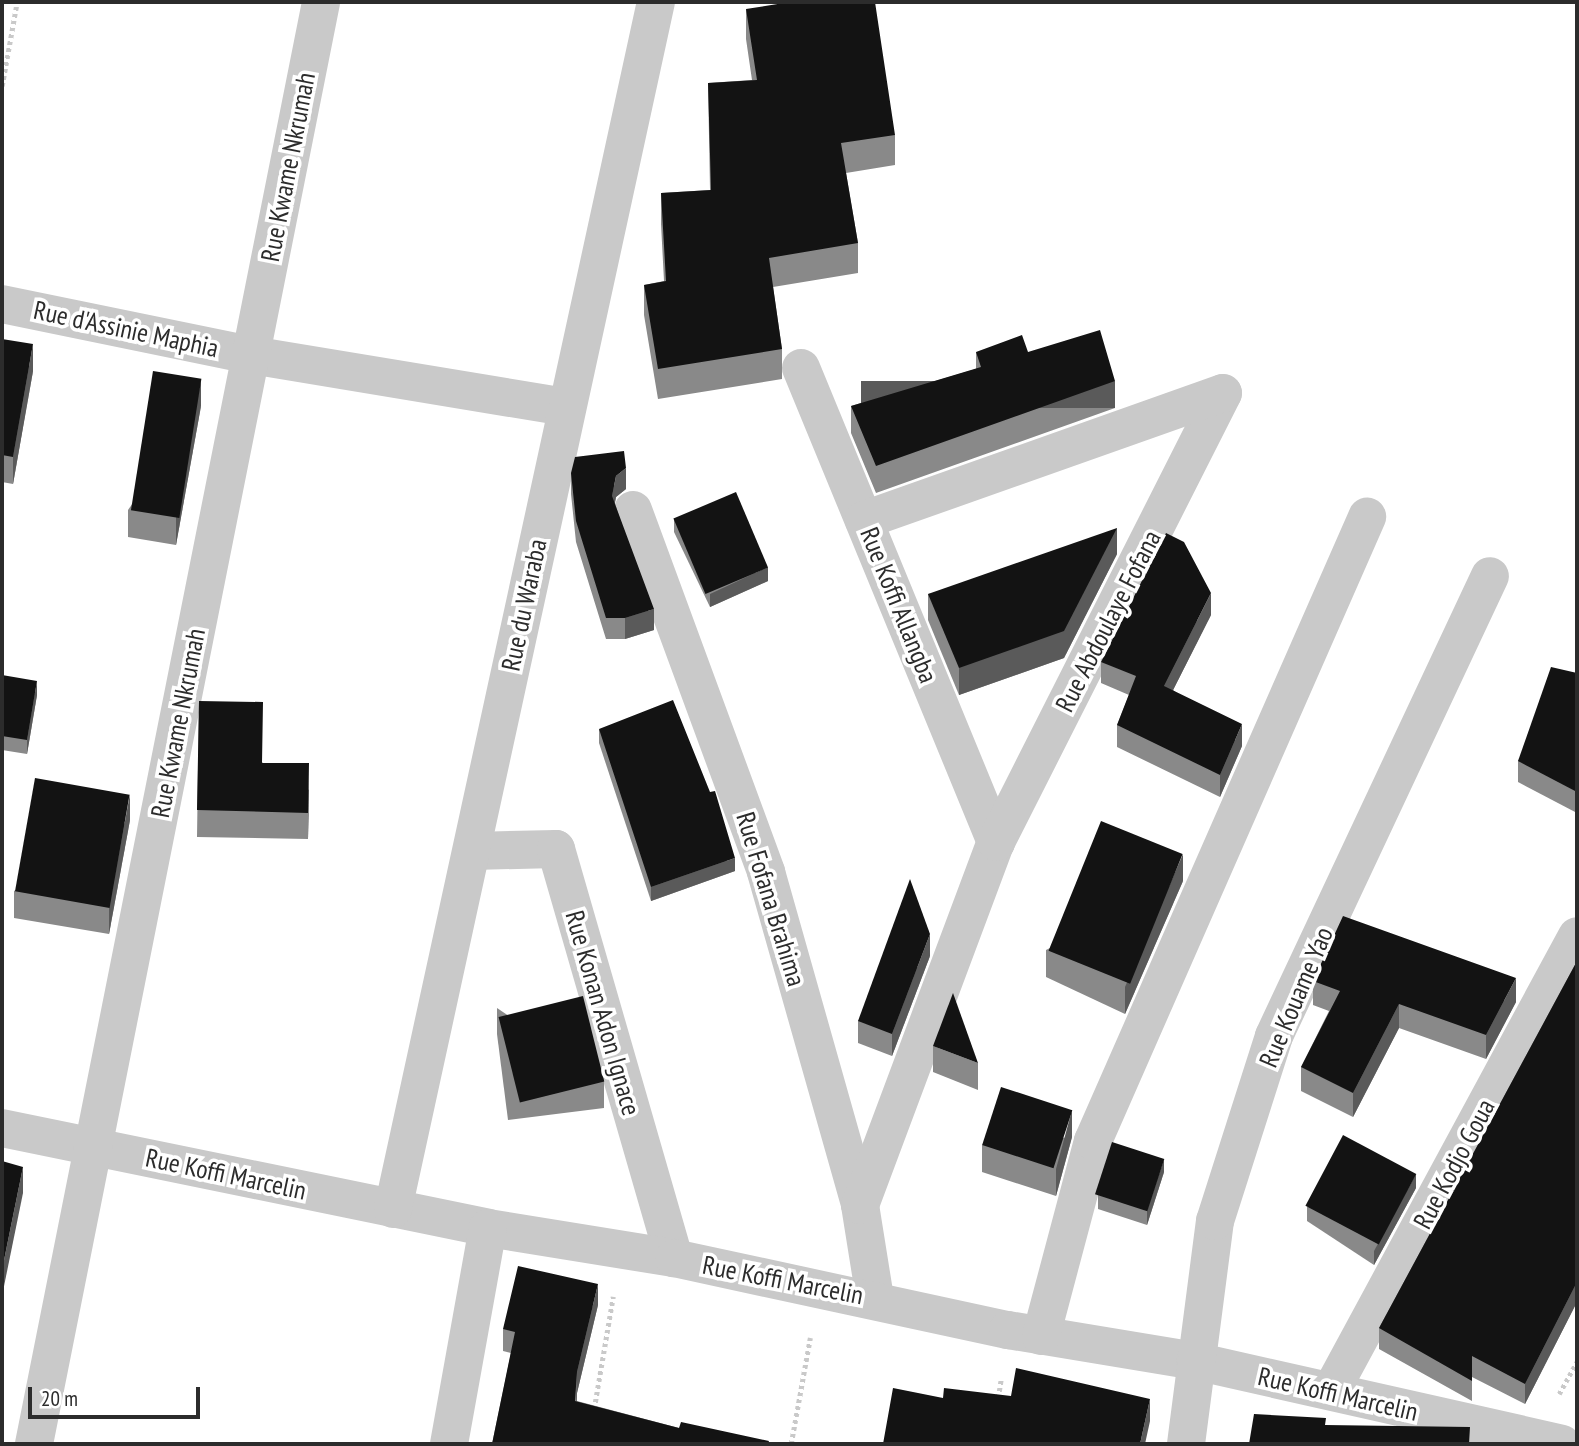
<!DOCTYPE html>
<style>
body{margin:0}
#map{position:relative;width:1579px;height:1446px;overflow:hidden;background:#fff;font-family:"PT Sans Narrow",sans-serif}
div>[style]{position:absolute}
[style*='--x']{left:calc(var(--x)*1px);top:calc(var(--y)*1px);width:calc(var(--w)*1px);rotate:calc(var(--a)*1deg)}
.path>*{height:4.5px;margin-top:-2.25px;transform-origin:0;background:repeating-linear-gradient(90deg,#c9c9c9 0 3.5px,transparent 0 7px)}
.street>*{height:38px;margin:-19px;padding:0 19px;transform-origin:19px;border-radius:19px;background:#c9c9c9}
.wall>*{inset:0;background:#898989}
.shaded-wall>*{inset:0;background:#5a5a5a;transform-origin:0 0}
.building>*{inset:0;background:#131313;transform-origin:0 0}
span{translate:-50% -50%;white-space:nowrap;text-align:center;line-height:1.15;-webkit-text-stroke:7px #fff;paint-order:stroke}
.street-label{font-size:26px;color:#2c2c2c}
.frame{position:absolute;inset:0;border:4px solid #2c2c2c;pointer-events:none}
.scale{position:absolute;left:28px;top:1387px;width:172px;height:32px;box-sizing:border-box;border:4px solid #2c2c2c;border-top:0;padding-left:9px;font-size:21px;line-height:24px;white-space:nowrap;color:#2c2c2c;-webkit-text-stroke:5px #fff;paint-order:stroke}
</style>
<div id="map">
<div class="path">
<div style="--x:2;--y:86;--w:85;--a:-79.9"></div>
<div style="--x:1559;--y:1394;--w:38;--a:-61"></div>
<div style="--x:998;--y:1398;--w:19;--a:-81"></div>
<div style="--x:594;--y:1409;--w:114;--a:-80.4"></div>
<div style="--x:791;--y:1444;--w:108;--a:-79.8"></div>
</div>
<div class="street">
<div style="--x:2;--y:304;--w:254;--a:11.6"></div>
<div style="--x:251;--y:355;--w:319;--a:9.4"></div>
<div style="--x:801;--y:368;--w:513;--a:67.64"></div>
<div style="--x:633;--y:510;--w:386;--a:69.8"></div>
<div style="--x:766;--y:872;--w:346;--a:74.2"></div>
<div style="--x:860;--y:1205;--w:95;--a:80.9"></div>
<div style="--x:472;--y:851;--w:84;--a:-1.4"></div>
<div style="--x:556;--y:849;--w:426;--a:73.9"></div>
<div style="--x:2;--y:1128;--w:496;--a:11.6"></div>
<div style="--x:488;--y:1228;--w:188;--a:9.2"></div>
<div style="--x:674;--y:1258;--w:342;--a:12.2"></div>
<div style="--x:1008;--y:1330;--w:190;--a:9.4"></div>
<div style="--x:1195;--y:1361;--w:376;--a:12.7"></div>
<div style="--x:860;--y:1205;--w:388;--a:-69.5"></div>
<div style="--x:996;--y:842;--w:503;--a:-63.18"></div>
<div style="--x:1223;--y:393;--w:381;--a:160.5"></div>
<div style="--x:393;--y:1209;--w:1235;--a:-77.71"></div>
<div style="--x:1041;--y:1336;--w:202;--a:-75.1"></div>
<div style="--x:1093;--y:1141;--w:682;--a:-66.29"></div>
<div style="--x:1331;--y:1391;--w:517;--a:-61.6"></div>
<div style="--x:34;--y:1444;--w:1470;--a:-78.74"></div>
<div style="--x:449;--y:1444;--w:219;--a:-79.8"></div>
<div style="--x:1186;--y:1444;--w:225;--a:-82.6"></div>
<div style="--x:1215;--y:1221;--w:194;--a:-72.3"></div>
<div style="--x:1274;--y:1036;--w:508;--a:-64.85"></div>
</div>
<div class="wall">
<div style="clip-path:polygon(746px 9px,895px 135px,895px 165px,846px 173px,858px 243px,858px 273px,773px 287px,782px 349px,782px 379px,658px 399px,644px 315px,644px 285px,664px 281px,661px 224px,661px 193px,710px 190px,708px 83px,752px 80px,746px 39px)"></div>
<div style="clip-path:polygon(2px 339px,33px 371px,13px 484px,2px 482px)"></div>
<div style="clip-path:polygon(976px 352px,1028px 352px,1115px 408px,876px 493px,851px 433px,851px 406px,976px 369px)"></div>
<div style="clip-path:polygon(201px 406px,176px 545px,128px 537px,128px 510px)"></div>
<div style="clip-path:polygon(571px 473px,626px 489px,616px 497px,615px 503px,654px 630px,625px 639px,606px 639px,576px 542px,571px 494px)"></div>
<div style="clip-path:polygon(674px 519px,768px 581px,710px 607px,674px 532px)"></div>
<div style="clip-path:polygon(1117px 554px,1064px 658px,959px 695px,928px 620px,928px 594px)"></div>
<div style="clip-path:polygon(1211px 615px,1173px 690px,1242px 746px,1220px 797px,1117px 747px,1117px 725px,1129px 695px,1101px 683px,1101px 662px)"></div>
<div style="clip-path:polygon(1577px 673px,1577px 813px,1518px 782px,1518px 761px)"></div>
<div style="clip-path:polygon(2px 675px,37px 695px,27px 754px,2px 750px)"></div>
<div style="clip-path:polygon(199px 701px,263px 763px,309px 790px,308px 839px,197px 837px)"></div>
<div style="clip-path:polygon(599px 729px,735px 871px,651px 901px,599px 743px)"></div>
<div style="clip-path:polygon(130px 820px,109px 934px,14px 918px,14px 891px)"></div>
<div style="clip-path:polygon(1183px 881px,1125px 1014px,1046px 977px,1046px 950px)"></div>
<div style="clip-path:polygon(930px 956px,892px 1056px,858px 1043px,858px 1021px)"></div>
<div style="clip-path:polygon(1577px 961px,1577px 1302px,1525px 1404px,1472px 1377px,1472px 1401px,1379px 1349px,1379px 1328px)"></div>
<div style="clip-path:polygon(1313px 981px,1516px 1002px,1486px 1059px,1399px 1028px,1353px 1117px,1301px 1091px,1301px 1067px,1329px 1011px,1313px 1005px)"></div>
<div style="clip-path:polygon(497px 1008px,604px 1081px,604px 1108px,508px 1120px,497px 1034px)"></div>
<div style="clip-path:polygon(933px 1046px,978px 1063px,978px 1090px,933px 1072px)"></div>
<div style="clip-path:polygon(1072px 1137px,1056px 1196px,982px 1172px,982px 1145px)"></div>
<div style="clip-path:polygon(1164px 1172px,1147px 1225px,1098px 1209px,1098px 1195px)"></div>
<div style="clip-path:polygon(1416px 1188px,1374px 1265px,1307px 1221px,1307px 1207px)"></div>
<div style="clip-path:polygon(598px 1305px,577px 1393px,577px 1401px,679px 1428px,769px 1444px,492px 1444px,511px 1353px,503px 1351px,503px 1329px)"></div>
</div>
<div class="shaded-wall">
<div style="clip-path:polygon(33px 344px,33px 371px,13px 484px,13px 457px)"></div>
<div style="clip-path:polygon(201px 379px,201px 406px,176px 545px,176px 518px)"></div>
<div style="left:1115px;top:381px;width:27px;height:254px;rotate:90deg"></div>
<div style="clip-path:polygon(626px 468px,626px 489px,616px 497px,612px 517px,612px 496px,616px 476px)"></div>
<div style="clip-path:polygon(1117px 528px,1117px 554px,1064px 658px,959px 695px,959px 668px)"></div>
<div style="clip-path:polygon(768px 567px,768px 581px,710px 607px,710px 594px)"></div>
<div style="clip-path:polygon(1211px 593px,1211px 615px,1164px 708px,1164px 686px)"></div>
<div style="clip-path:polygon(654px 609px,654px 630px,625px 639px,625px 618px)"></div>
<div style="clip-path:polygon(37px 681px,37px 695px,27px 754px,27px 740px)"></div>
<div style="clip-path:polygon(1242px 724px,1242px 746px,1220px 797px,1220px 775px)"></div>
<div style="clip-path:polygon(309px 763px,309px 790px,308px 839px,308px 813px)"></div>
<div style="clip-path:polygon(130px 794px,130px 820px,109px 934px,109px 907px)"></div>
<div style="clip-path:polygon(1183px 854px,1183px 881px,1125px 1014px,1125px 987px)"></div>
<div style="clip-path:polygon(735px 858px,735px 871px,651px 901px,651px 887px)"></div>
<div style="clip-path:polygon(930px 934px,930px 956px,892px 1056px,892px 1034px)"></div>
<div style="clip-path:polygon(1516px 978px,1516px 1002px,1486px 1059px,1486px 1035px)"></div>
<div style="clip-path:polygon(1399px 1004px,1399px 1028px,1353px 1117px,1353px 1093px)"></div>
<div style="clip-path:polygon(1072px 1110px,1072px 1137px,1056px 1196px,1056px 1169px)"></div>
<div style="clip-path:polygon(1164px 1159px,1164px 1172px,1147px 1225px,1147px 1211px)"></div>
<div style="clip-path:polygon(23px 1167px,23px 1193px,2px 1296px,2px 1270px)"></div>
<div style="clip-path:polygon(1416px 1174px,1416px 1188px,1374px 1265px,1374px 1251px)"></div>
<div style="clip-path:polygon(1577px 1282px,1577px 1302px,1525px 1404px,1525px 1384px)"></div>
<div style="clip-path:polygon(598px 1284px,598px 1305px,577px 1393px,575px 1423px,577px 1372px)"></div>
<div style="clip-path:polygon(1150px 1399px,1150px 1421px,1145px 1444px,1140px 1444px)"></div>
</div>
<div class="building">
<div style="clip-path:polygon(790px 2px,875px 2px,895px 135px,841px 143px,858px 243px,769px 258px,782px 349px,658px 369px,644px 285px,666px 281px,661px 193px,711px 190px,708px 83px,757px 80px,746px 9px)"></div>
<div style="clip-path:polygon(1100px 330px,1115px 381px,876px 466px,851px 406px,981px 367px,976px 352px,1022px 335px,1028px 352px)"></div>
<div style="clip-path:polygon(2px 339px,33px 344px,13px 457px,2px 455px)"></div>
<div style="left:153px;top:371px;width:49px;height:141px;rotate:9deg"></div>
<div style="clip-path:polygon(624px 451px,626px 468px,616px 476px,612px 496px,654px 609px,625px 618px,606px 618px,576px 521px,571px 473px,575px 457px)"></div>
<div style="left:736px;top:492px;width:82px;height:68px;rotate:67deg"></div>
<div style="clip-path:polygon(1117px 528px,1064px 631px,959px 668px,928px 594px)"></div>
<div style="clip-path:polygon(1166px 533px,1184px 542px,1211px 593px,1164px 686px,1242px 724px,1220px 775px,1117px 725px,1136px 676px,1101px 662px)"></div>
<div style="clip-path:polygon(1551px 667px,1577px 673px,1577px 792px,1518px 761px)"></div>
<div style="clip-path:polygon(2px 675px,37px 681px,27px 740px,2px 736px)"></div>
<div style="clip-path:polygon(673px 700px,710px 792px,715px 791px,735px 858px,651px 887px,599px 729px)"></div>
<div style="clip-path:polygon(199px 701px,263px 702px,262px 763px,309px 763px,308px 813px,197px 810px)"></div>
<div style="left:35px;top:778px;width:96px;height:115px;rotate:10deg"></div>
<div style="left:1101px;top:821px;width:88px;height:140px;rotate:22deg"></div>
<div style="clip-path:polygon(910px 879px,930px 934px,892px 1034px,858px 1021px)"></div>
<div style="clip-path:polygon(1343px 916px,1516px 978px,1486px 1035px,1399px 1004px,1353px 1093px,1301px 1067px,1340px 991px,1313px 981px)"></div>
<div style="clip-path:polygon(1577px 961px,1577px 1282px,1525px 1384px,1472px 1356px,1472px 1381px,1379px 1328px)"></div>
<div style="clip-path:polygon(953px 993px,978px 1063px,933px 1046px)"></div>
<div style="left:583px;top:996px;width:88px;height:87px;rotate:76deg"></div>
<div style="left:1001px;top:1087px;width:75px;height:61px;rotate:18deg"></div>
<div style="left:1343px;top:1135px;width:83px;height:80px;rotate:28deg"></div>
<div style="left:1112px;top:1142px;width:55px;height:55px;rotate:18deg"></div>
<div style="clip-path:polygon(2px 1161px,23px 1167px,2px 1270px)"></div>
<div style="clip-path:polygon(518px 1266px,598px 1284px,577px 1372px,575px 1401px,679px 1428px,681px 1422px,769px 1441px,768px 1444px,492px 1444px,515px 1332px,503px 1329px)"></div>
<div style="clip-path:polygon(1016px 1368px,1150px 1399px,1140px 1444px,883px 1444px,893px 1388px,943px 1398px,944px 1388px,1011px 1396px)"></div>
<div style="clip-path:polygon(1254px 1414px,1326px 1418px,1325px 1425px,1470px 1427px,1469px 1444px,1249px 1444px)"></div>
</div>
<div class="street-label">
<span style="left:288px;top:167px;rotate:-79deg">Rue Kwame Nkrumah</span>
<span style="left:126px;top:329px;rotate:12deg">Rue d'Assinie Maphia</span>
<span style="left:524px;top:605px;rotate:-78deg">Rue du Waraba</span>
<span style="left:899px;top:605px;rotate:68deg">Rue Koffi Allangba</span>
<span style="left:1108px;top:621px;rotate:-63deg">Rue Abdoulaye Fofana</span>
<span style="left:178px;top:723px;rotate:-79deg">Rue Kwame Nkrumah</span>
<span style="left:771px;top:899px;rotate:73deg">Rue Fofana Brahima</span>
<span style="left:1296px;top:997px;rotate:-67deg">Rue Kouame Yao</span>
<span style="left:603px;top:1013px;rotate:74deg">Rue Konan Adon Ignace</span>
<span style="left:1454px;top:1164px;rotate:-62deg">Rue Kodjo Goua</span>
<span style="left:226px;top:1174px;rotate:12deg">Rue Koffi Marcelin</span>
<span style="left:783px;top:1280px;rotate:11deg">Rue Koffi Marcelin</span>
<span style="left:1338px;top:1394px;rotate:13deg">Rue Koffi Marcelin</span>
</div>
<div class="frame"></div>
<div class="scale">20 m</div>
</div>
